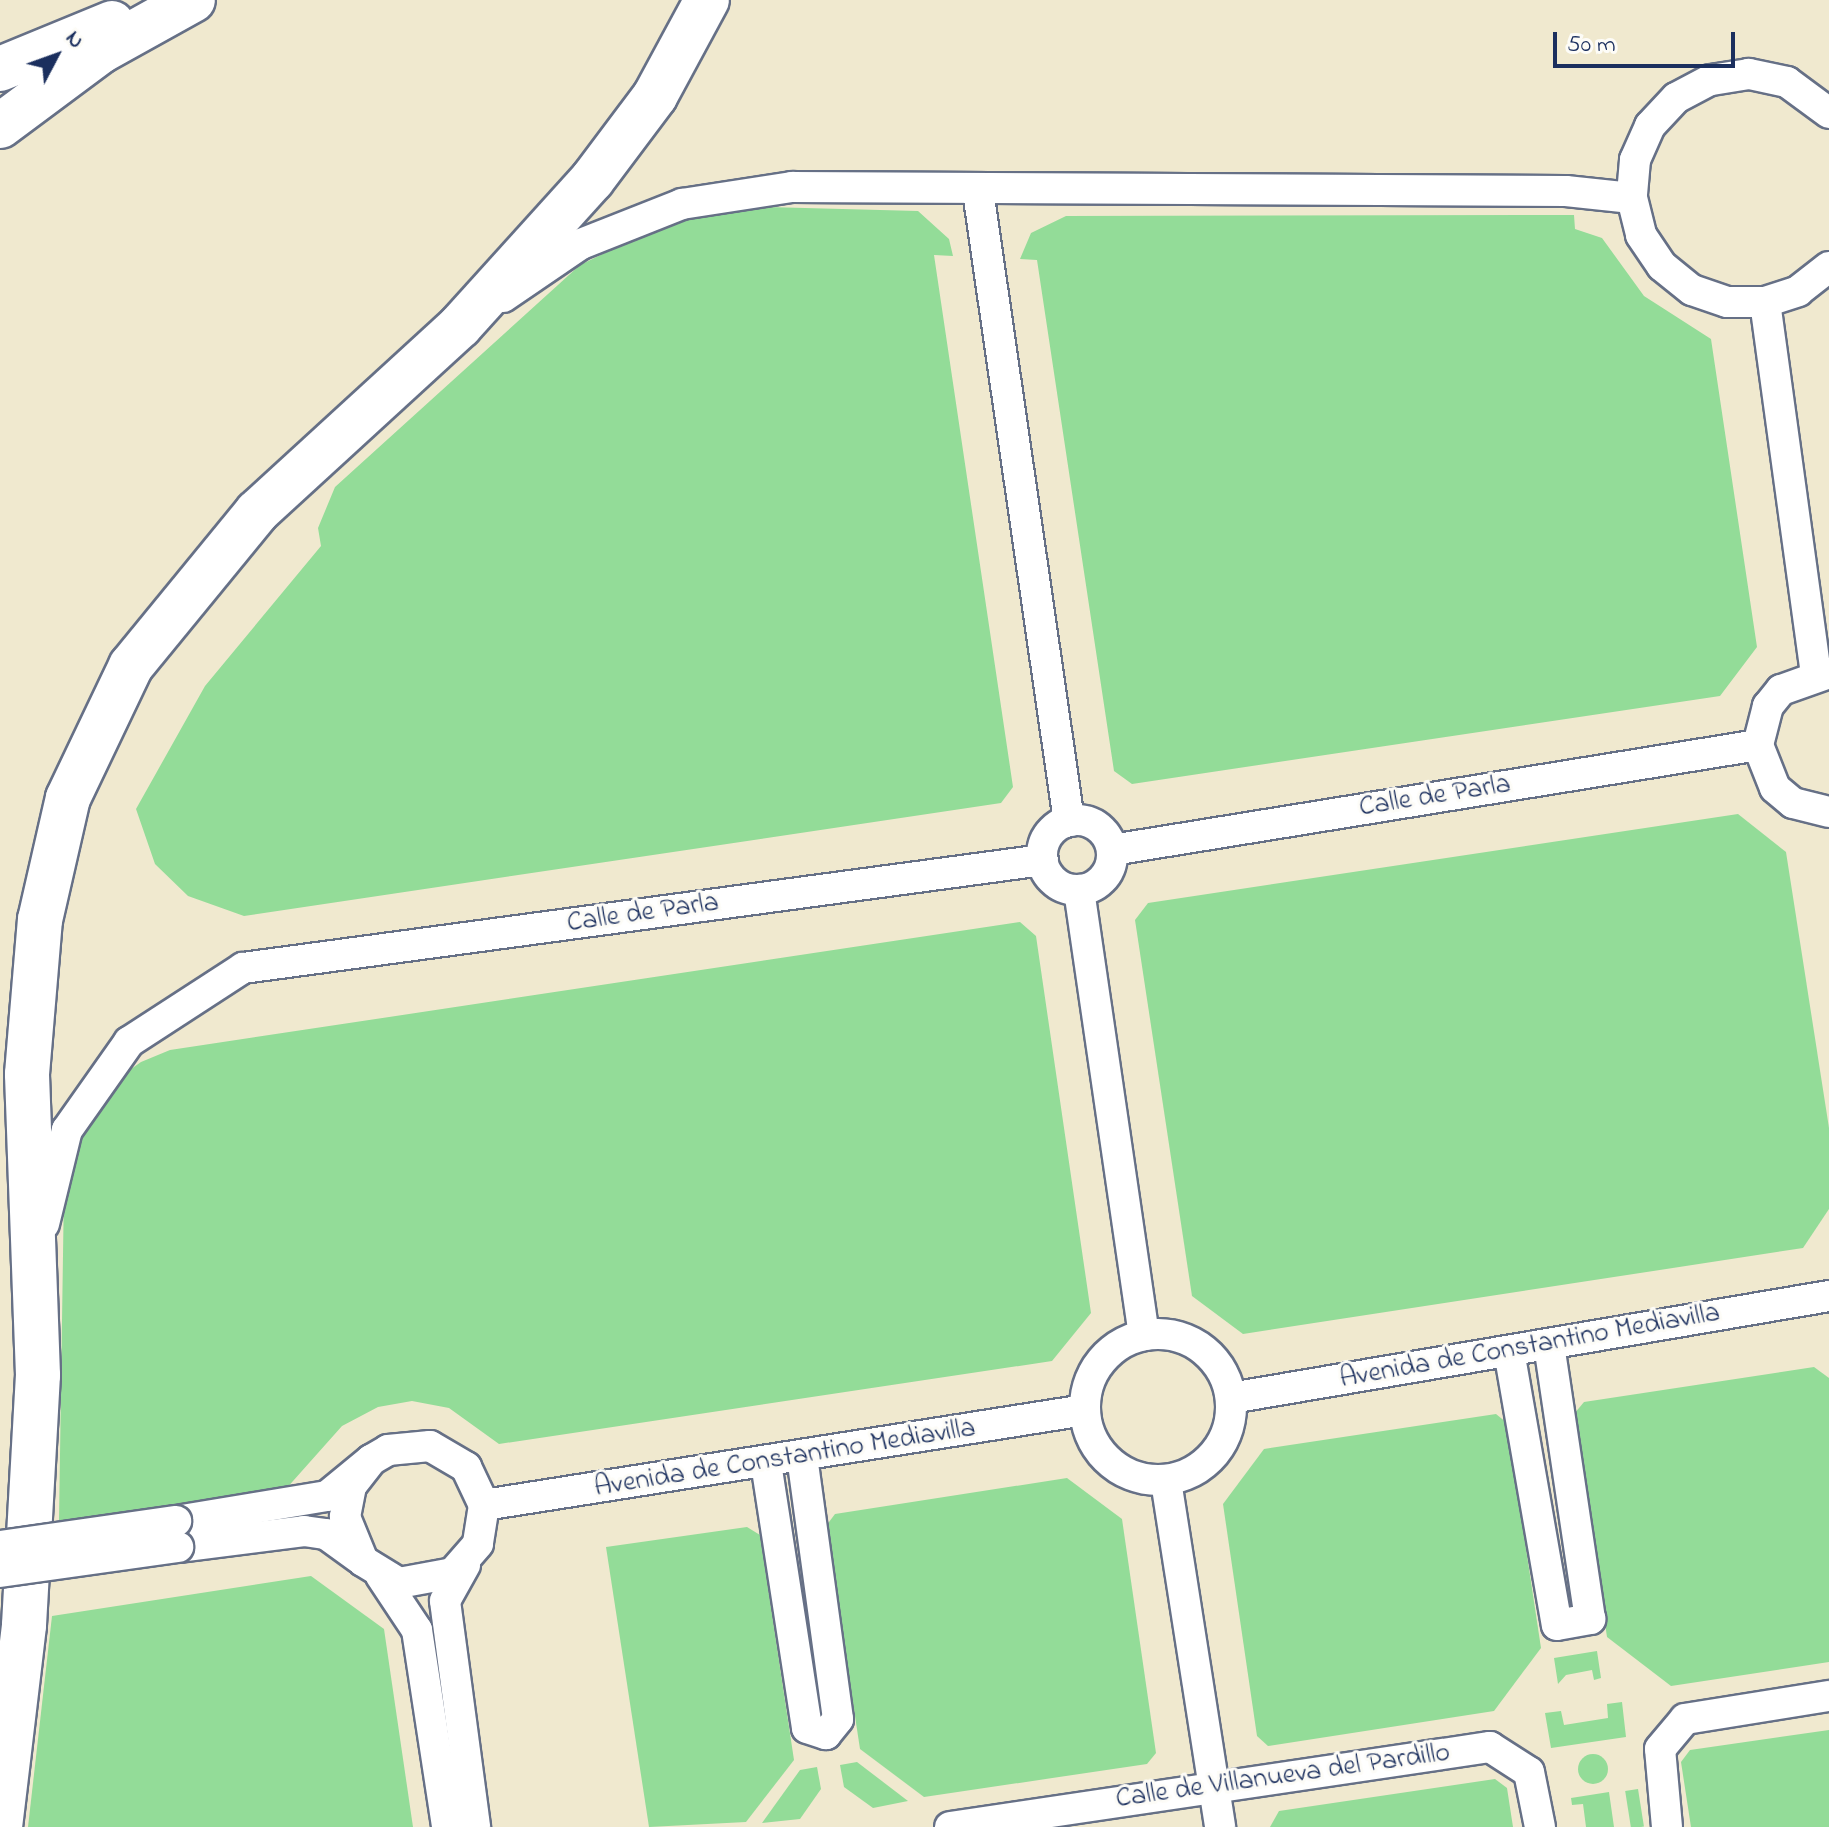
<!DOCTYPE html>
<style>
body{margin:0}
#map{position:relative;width:1829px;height:1827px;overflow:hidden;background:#f0e9cf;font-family:"Indie Flower",sans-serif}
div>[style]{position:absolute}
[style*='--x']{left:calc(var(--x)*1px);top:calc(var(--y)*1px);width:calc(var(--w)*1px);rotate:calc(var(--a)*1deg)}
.green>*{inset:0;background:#93dc98;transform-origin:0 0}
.round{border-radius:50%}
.roads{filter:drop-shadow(2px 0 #667086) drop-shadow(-2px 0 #667086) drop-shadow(0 2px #667086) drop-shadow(0 -2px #667086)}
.minor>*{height:30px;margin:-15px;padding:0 15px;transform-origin:15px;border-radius:15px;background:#fff}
.minor>.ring{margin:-15px;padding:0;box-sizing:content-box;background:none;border:30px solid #fff;border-radius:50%}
.primary>*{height:44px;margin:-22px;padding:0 22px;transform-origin:22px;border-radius:22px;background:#fff}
.motorway>*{height:44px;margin:-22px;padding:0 22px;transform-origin:22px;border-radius:22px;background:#fff}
.bridges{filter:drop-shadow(2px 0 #667086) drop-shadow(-2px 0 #667086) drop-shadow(0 2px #667086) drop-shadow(0 -2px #667086)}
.minor-bridge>*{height:30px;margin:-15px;padding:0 15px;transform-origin:15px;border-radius:15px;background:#fff}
span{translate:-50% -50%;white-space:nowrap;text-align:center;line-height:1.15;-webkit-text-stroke:6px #fdfcf7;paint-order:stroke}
.street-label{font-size:28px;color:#1b2f5e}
.north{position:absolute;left:16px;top:16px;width:80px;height:80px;-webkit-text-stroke:6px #fdfcf7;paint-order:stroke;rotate:49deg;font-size:22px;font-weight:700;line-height:32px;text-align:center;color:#1b2f5e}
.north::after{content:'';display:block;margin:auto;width:28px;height:36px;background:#1b2f5e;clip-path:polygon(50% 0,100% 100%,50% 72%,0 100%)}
.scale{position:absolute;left:1553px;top:32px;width:182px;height:36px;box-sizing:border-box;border:4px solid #1b2f5e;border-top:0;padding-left:10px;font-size:24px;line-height:28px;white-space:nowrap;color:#1b2f5e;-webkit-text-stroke:6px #fdfcf7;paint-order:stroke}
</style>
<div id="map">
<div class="green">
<div style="clip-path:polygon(767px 207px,918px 211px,949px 239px,953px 256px,934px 255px,1013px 787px,1001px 803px,244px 916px,188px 896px,155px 864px,136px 809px,205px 686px,321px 546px,318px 528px,335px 487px,580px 265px,669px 222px)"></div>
<div style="clip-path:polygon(1574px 215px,1575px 229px,1602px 238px,1644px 296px,1711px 339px,1757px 647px,1720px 696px,1132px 784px,1114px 771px,1037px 260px,1020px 259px,1031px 233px,1066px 216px)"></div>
<div style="clip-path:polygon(1738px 814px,1786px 852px,1829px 1128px,1829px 1209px,1803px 1248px,1243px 1334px,1192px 1296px,1135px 920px,1148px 903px)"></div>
<div style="clip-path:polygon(1020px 922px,1036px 936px,1091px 1313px,1052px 1361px,499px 1444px,449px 1408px,412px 1401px,378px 1407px,342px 1426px,285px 1490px,59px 1521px,64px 1188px,81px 1127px,117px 1079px,141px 1062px,170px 1050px)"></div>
<div style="clip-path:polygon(1814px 1367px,1829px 1378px,1829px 1662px,1671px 1686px,1607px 1637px,1574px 1414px,1584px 1402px)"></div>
<div style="clip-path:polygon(1496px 1414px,1507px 1423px,1541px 1648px,1494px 1711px,1268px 1746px,1257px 1736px,1223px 1504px,1264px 1449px)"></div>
<div style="clip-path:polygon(1067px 1478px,1122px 1519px,1156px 1753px,1147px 1764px,924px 1797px,860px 1749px,826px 1526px,835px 1514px)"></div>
<div style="clip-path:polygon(747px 1527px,760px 1535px,794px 1760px,746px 1822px,649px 1827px,606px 1547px)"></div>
<div style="clip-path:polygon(311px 1576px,384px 1629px,413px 1827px,28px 1827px,52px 1616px)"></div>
<div style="clip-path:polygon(1597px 1651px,1601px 1678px,1594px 1680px,1592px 1670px,1566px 1675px,1558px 1684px,1554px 1658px)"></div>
<div style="clip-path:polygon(1622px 1702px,1626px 1737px,1551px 1748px,1545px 1713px,1561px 1711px,1564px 1725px,1608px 1718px,1607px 1704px)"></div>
<div style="clip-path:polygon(1829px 1730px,1829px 1827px,1691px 1827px,1681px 1762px,1690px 1750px)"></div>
<div class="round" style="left:1578px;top:1754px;width:30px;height:30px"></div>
<div style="clip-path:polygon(857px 1762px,908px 1801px,873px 1808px,844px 1787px,840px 1765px)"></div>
<div style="clip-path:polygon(817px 1767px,821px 1789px,800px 1819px,762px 1823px,800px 1770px)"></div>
<div style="clip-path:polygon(1495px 1779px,1507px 1788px,1513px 1827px,1270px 1827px,1279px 1811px)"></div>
<div style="left:1638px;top:1789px;width:38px;height:13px;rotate:81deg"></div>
<div style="clip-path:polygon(1609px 1792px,1614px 1827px,1586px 1827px,1583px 1804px,1572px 1805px,1571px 1798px)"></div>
</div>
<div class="roads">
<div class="minor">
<div style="--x:1829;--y:113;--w:52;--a:-143.6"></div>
<div style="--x:1787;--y:82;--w:39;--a:-168"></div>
<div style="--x:1749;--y:74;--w:39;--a:171"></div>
<div style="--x:1710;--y:80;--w:38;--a:152"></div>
<div style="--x:1676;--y:98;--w:38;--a:133"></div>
<div style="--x:1650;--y:126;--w:37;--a:114"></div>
<div style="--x:1635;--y:160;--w:38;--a:95"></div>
<div style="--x:1632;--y:198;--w:38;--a:76"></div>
<div style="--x:1641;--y:235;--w:37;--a:56"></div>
<div style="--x:1662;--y:266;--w:38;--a:39"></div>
<div style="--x:1692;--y:290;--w:37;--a:19"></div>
<div style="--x:1727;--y:302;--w:38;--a:0"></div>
<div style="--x:1765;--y:302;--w:35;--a:-18"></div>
<div style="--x:1798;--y:291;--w:39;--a:-38"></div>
<div style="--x:978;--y:191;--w:637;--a:81.78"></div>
<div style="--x:503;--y:297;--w:94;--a:-34.2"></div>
<div style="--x:581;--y:244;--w:109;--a:-21.6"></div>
<div style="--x:682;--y:204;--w:111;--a:-8.8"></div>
<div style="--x:792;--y:187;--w:774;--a:0.3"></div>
<div style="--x:1566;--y:191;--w:66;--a:6.1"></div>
<div style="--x:1765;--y:302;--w:374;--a:82.2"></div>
<div style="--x:1829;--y:673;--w:51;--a:160.5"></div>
<div style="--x:1781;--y:690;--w:21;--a:129"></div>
<div style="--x:1768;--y:706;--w:40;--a:104.4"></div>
<div style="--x:1758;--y:745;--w:46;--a:68.4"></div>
<div style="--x:1775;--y:788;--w:23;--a:40"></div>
<div style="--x:1793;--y:803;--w:37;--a:14"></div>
<div class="ring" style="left:1042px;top:820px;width:40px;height:40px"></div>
<div style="--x:1112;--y:850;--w:654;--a:-9.23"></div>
<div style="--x:1079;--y:890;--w:450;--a:81.7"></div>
<div style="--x:44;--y:1224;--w:97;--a:-76.3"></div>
<div style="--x:67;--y:1130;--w:108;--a:-54.8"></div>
<div style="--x:129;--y:1042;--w:136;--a:-33"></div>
<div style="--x:243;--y:968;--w:807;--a:-7.69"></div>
<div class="ring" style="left:1085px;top:1334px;width:116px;height:116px"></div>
<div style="--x:1509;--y:1351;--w:278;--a:80.1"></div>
<div style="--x:1557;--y:1625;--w:34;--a:-10"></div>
<div style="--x:1590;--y:1619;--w:277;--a:-98.5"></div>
<div style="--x:1231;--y:1398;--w:607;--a:-9.68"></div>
<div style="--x:766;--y:1463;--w:268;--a:81.2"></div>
<div style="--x:807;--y:1728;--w:20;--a:18"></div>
<div style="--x:826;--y:1734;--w:19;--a:-51"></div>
<div style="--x:838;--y:1719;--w:264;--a:-97.8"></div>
<div style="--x:1166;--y:1481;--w:350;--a:81.1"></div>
<div style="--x:484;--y:1505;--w:608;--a:-8.98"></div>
<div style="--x:176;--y:1521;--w:153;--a:-9.4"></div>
<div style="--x:327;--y:1496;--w:57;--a:-39.3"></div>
<div style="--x:371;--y:1460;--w:20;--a:-30"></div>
<div style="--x:388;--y:1450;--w:42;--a:-5.4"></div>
<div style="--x:430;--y:1446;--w:42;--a:30.3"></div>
<div style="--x:466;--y:1467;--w:42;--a:64.7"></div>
<div style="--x:484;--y:1505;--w:39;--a:99"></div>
<div style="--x:478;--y:1544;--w:38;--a:131"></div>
<div style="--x:453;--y:1573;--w:55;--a:169.5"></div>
<div style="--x:399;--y:1583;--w:42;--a:-148.6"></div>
<div style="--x:363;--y:1561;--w:48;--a:-112.2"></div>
<div style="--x:345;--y:1517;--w:32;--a:-79"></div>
<div style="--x:351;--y:1486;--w:33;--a:-52"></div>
<div style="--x:178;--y:1547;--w:127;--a:-7.2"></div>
<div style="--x:304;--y:1531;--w:22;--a:8"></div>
<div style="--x:326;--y:1534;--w:41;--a:36"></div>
<div style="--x:465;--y:1565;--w:41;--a:119.1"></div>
<div style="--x:445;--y:1601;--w:228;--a:82.4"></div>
<div style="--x:381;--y:1576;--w:65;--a:56.3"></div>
<div style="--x:417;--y:1630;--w:199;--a:81.3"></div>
<div style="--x:950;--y:1827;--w:546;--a:-8.43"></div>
<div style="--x:1490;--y:1747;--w:46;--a:32.7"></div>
<div style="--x:1529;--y:1772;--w:56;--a:78.7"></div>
<div style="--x:1667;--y:1827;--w:78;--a:-95.1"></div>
<div style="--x:1660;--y:1749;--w:39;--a:-50"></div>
<div style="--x:1685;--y:1719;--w:146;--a:-9.1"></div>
</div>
<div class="primary">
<div style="--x:0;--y:1827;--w:203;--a:-83.2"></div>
<div style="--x:24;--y:1625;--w:250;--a:-86.8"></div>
<div style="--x:38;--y:1375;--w:301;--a:-92.1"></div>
<div style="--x:27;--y:1074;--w:155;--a:-85.2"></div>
<div style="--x:40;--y:920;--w:125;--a:-77.1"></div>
<div style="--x:68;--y:798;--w:146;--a:-64.5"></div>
<div style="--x:131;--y:666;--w:199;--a:-50.7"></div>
<div style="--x:257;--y:512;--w:275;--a:-42.5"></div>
<div style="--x:460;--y:326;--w:197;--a:-47.9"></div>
<div style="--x:592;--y:180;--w:105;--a:-53.1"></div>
<div style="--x:655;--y:96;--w:109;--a:-61.6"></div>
</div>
<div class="motorway">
<div style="--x:0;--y:69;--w:121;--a:-22.3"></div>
<div style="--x:0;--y:126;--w:126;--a:-36.6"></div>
<div style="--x:101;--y:51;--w:105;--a:-29"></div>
</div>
</div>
<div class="bridges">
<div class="minor-bridge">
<div style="--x:0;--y:1546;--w:178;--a:-8.1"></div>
<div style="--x:0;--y:1572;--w:180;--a:-8"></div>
</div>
</div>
<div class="street-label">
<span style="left:1435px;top:797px;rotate:-9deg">Calle de Parla</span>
<span style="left:643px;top:914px;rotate:-8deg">Calle de Parla</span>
<span style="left:1530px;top:1347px;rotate:-10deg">Avenida de Constantino Mediavilla</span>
<span style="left:785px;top:1459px;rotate:-9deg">Avenida de Constantino Mediavilla</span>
<span style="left:1283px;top:1777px;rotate:-8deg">Calle de Villanueva del Pardillo</span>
</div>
<div class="north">N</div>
<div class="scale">50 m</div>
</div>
